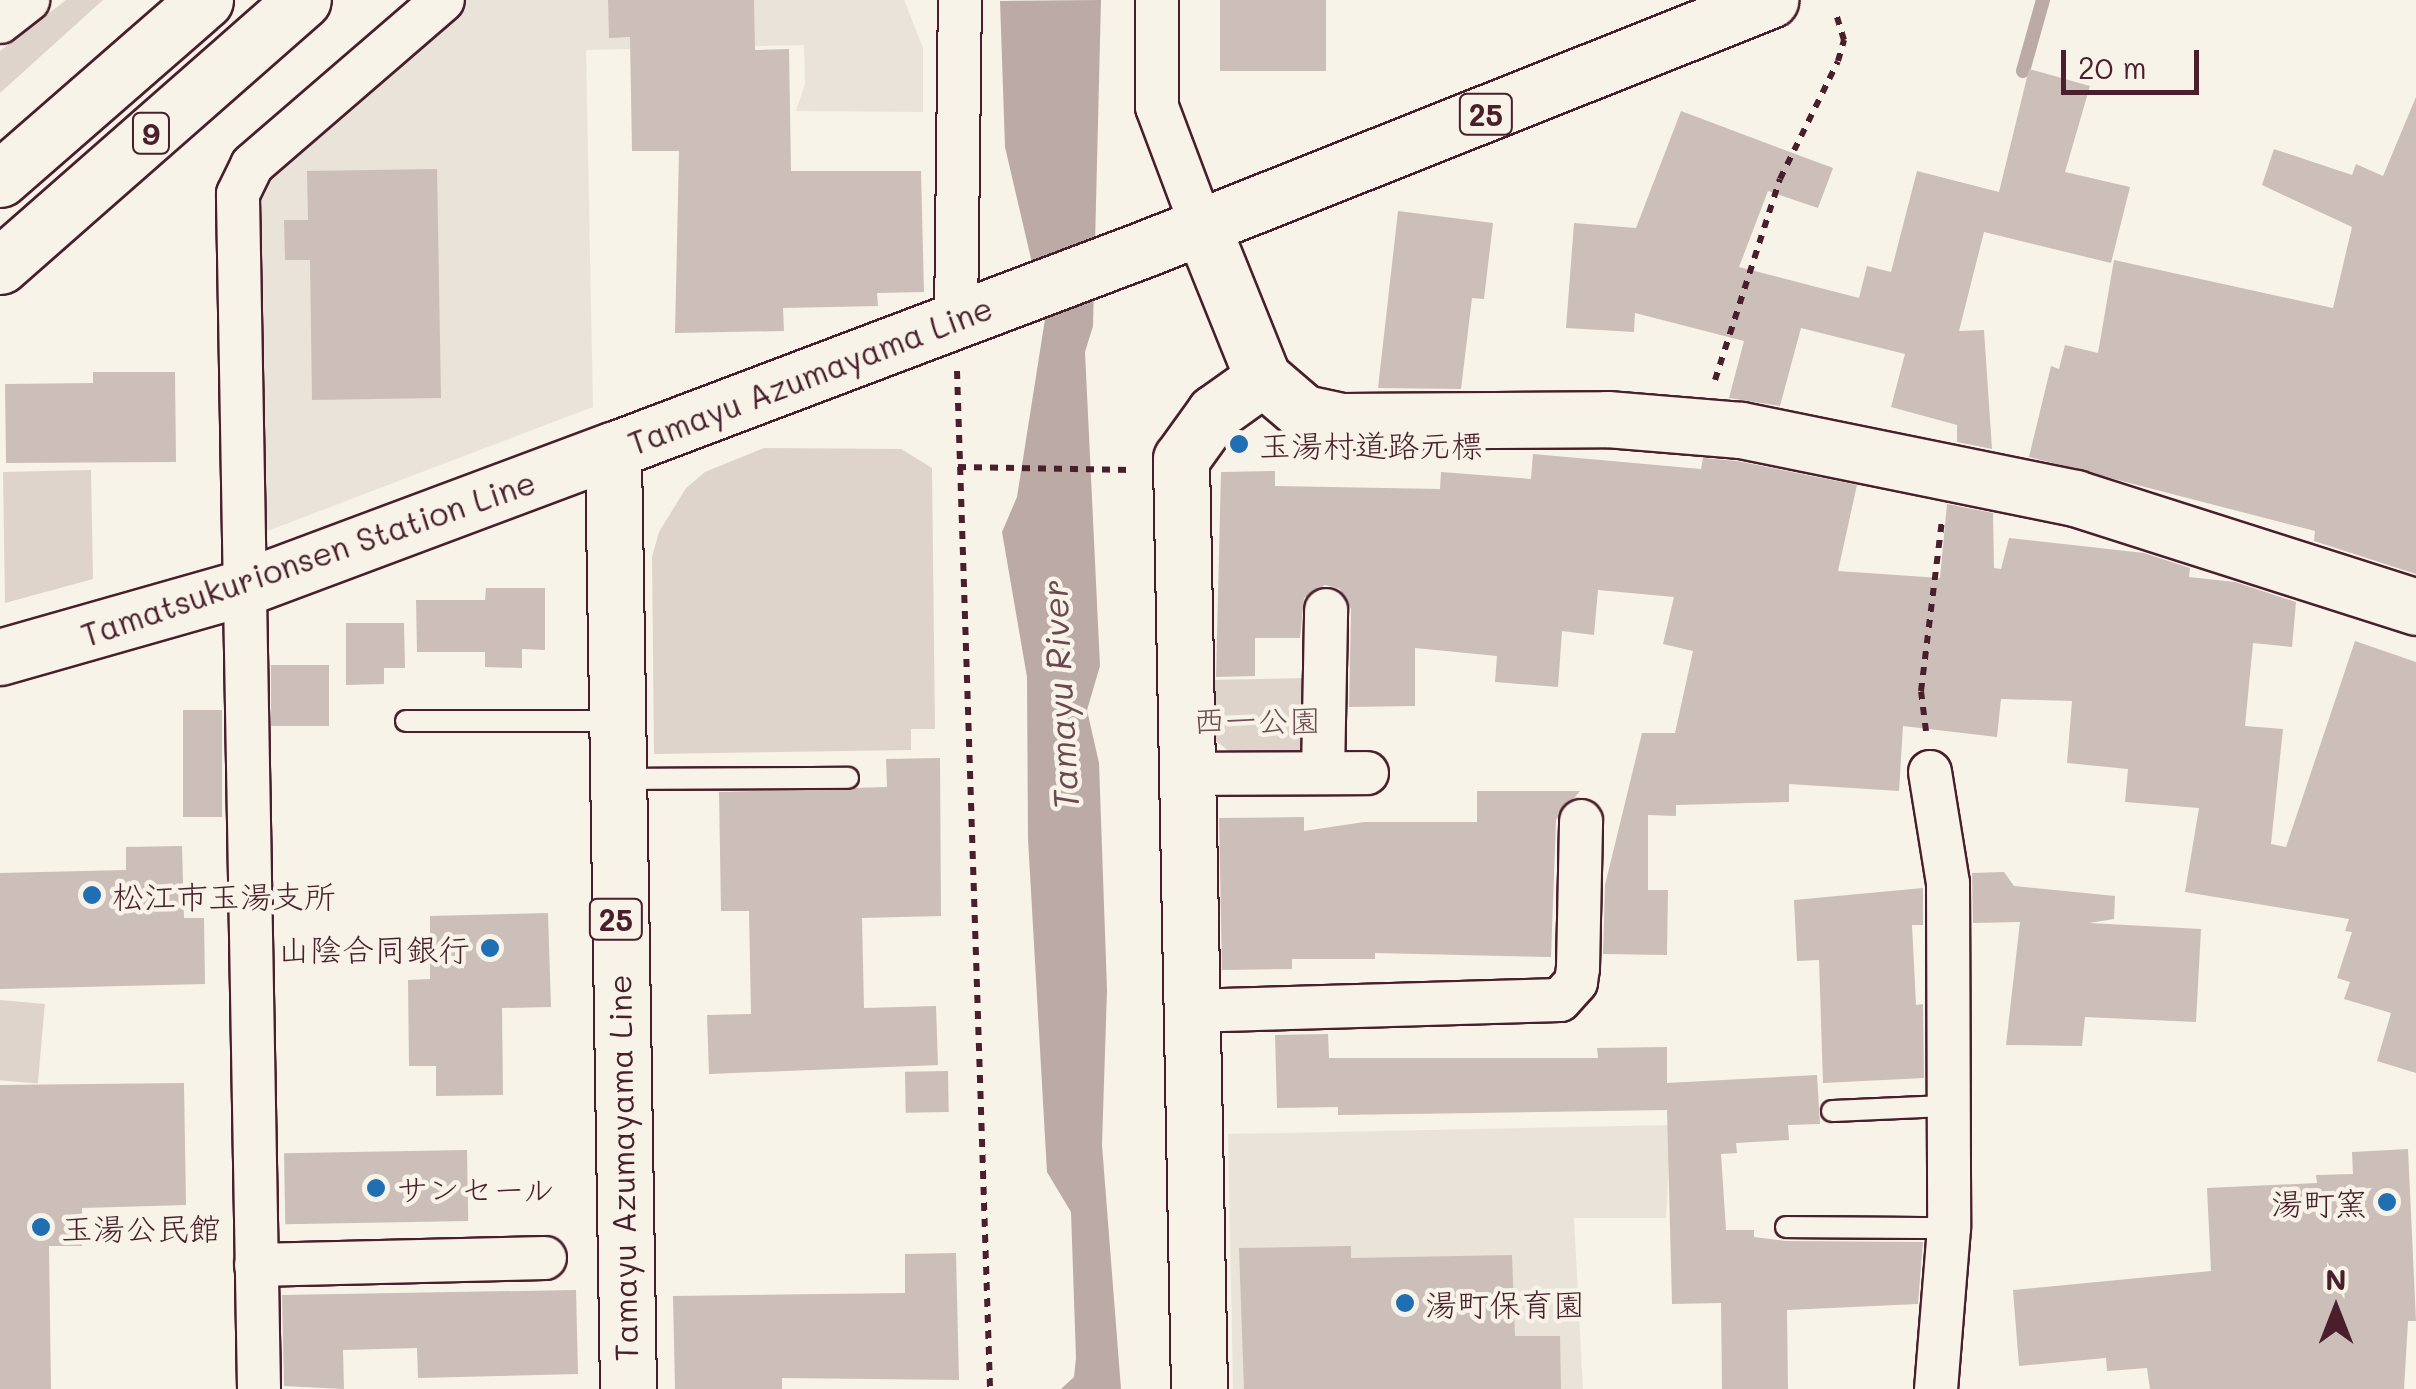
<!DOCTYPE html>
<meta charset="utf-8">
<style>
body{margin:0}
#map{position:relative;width:2416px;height:1389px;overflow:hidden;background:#f7f3e8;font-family:Mali,"Klee One",sans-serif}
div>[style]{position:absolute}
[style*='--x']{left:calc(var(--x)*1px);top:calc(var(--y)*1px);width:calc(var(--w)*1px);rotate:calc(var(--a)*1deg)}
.built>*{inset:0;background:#eae3da}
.green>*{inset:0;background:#ded4cc;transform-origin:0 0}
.water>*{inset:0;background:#bcaaa7}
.stream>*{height:14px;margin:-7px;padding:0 7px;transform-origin:7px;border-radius:7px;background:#bcaaa7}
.building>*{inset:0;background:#ccbfb9;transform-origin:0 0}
.path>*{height:6px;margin-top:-3px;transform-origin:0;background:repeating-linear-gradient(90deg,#4a1f2b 0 8px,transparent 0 16px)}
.roads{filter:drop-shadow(2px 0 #4a1f2b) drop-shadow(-2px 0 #4a1f2b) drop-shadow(0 2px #4a1f2b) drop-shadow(0 -2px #4a1f2b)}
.lane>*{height:20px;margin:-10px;padding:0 10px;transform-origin:10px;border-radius:10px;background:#f7f3e8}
.street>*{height:42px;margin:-21px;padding:0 21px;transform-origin:21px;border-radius:21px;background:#f7f3e8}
.secondary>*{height:55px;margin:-27.5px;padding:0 27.5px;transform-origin:27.5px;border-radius:27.5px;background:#f7f3e8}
.primary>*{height:55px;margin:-27.5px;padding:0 27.5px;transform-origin:27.5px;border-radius:27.5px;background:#f7f3e8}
.highway>*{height:55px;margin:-27.5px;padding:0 27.5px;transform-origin:27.5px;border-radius:27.5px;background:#f7f3e8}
.dots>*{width:28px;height:28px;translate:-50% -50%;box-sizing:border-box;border:5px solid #f7f3e8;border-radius:50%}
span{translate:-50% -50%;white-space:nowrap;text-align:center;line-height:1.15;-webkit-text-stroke:9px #f7f3e8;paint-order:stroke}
.shield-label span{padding:2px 8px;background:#f7f3e8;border:2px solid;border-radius:8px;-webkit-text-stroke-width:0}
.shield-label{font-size:30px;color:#4a1f2b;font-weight:700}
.street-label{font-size:32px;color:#4a1f2b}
.poi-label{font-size:32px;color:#4a1f2b}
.left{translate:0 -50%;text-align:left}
.right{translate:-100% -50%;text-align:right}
.park-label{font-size:32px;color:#6f4c53}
.water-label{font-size:35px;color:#6c4950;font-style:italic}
.north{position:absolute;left:2286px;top:1259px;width:100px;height:100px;-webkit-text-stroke:8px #f7f3e8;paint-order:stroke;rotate:0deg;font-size:28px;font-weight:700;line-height:40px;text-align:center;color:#4a1f2b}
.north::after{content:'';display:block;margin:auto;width:35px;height:45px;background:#4a1f2b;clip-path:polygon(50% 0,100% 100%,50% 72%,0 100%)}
.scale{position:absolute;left:2061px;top:50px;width:138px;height:45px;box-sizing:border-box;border:5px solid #4a1f2b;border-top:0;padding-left:12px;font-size:30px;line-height:35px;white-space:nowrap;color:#4a1f2b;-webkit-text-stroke:8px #f7f3e8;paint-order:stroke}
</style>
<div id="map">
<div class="built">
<div style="clip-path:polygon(463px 0,904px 0,923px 48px,923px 112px,796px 111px,805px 84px,804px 45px,586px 50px,593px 407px,262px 533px,249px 182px)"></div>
<div style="clip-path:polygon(1671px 1125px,1666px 1218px,1574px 1218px,1583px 1389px,1233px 1389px,1228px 1134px)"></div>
</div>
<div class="green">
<div style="clip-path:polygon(66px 0,103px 0,0 93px,0 51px)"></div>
<div style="clip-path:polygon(764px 448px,901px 449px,932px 468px,935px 729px,911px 729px,911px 750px,654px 754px,652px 557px,659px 532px,686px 488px,705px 472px)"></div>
<div style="clip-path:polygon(91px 470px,93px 579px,5px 603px,3px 472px)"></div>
<div style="clip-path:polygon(1311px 678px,1312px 747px,1298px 758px,1239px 759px,1203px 731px,1203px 680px)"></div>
<div style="left:0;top:1000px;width:45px;height:80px;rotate:5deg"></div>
</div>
<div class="water">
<div style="clip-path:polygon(1101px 0,1093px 326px,1085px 352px,1100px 666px,1087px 710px,1099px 763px,1107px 990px,1102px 1145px,1121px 1389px,1061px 1389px,1074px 1377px,1076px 1358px,1071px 1212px,1047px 1172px,1028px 839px,1027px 677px,1002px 532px,1017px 497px,1045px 319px,1005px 147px,1000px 1px)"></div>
</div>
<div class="stream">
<div style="--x:2023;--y:71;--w:74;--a:-74.3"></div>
</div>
<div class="building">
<div style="clip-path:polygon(608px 0,754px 0,755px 50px,789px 49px,791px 171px,921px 171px,924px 292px,877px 293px,878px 306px,783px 308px,784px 331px,675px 333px,679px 151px,632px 151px,630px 37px,609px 38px)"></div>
<div style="left:1220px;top:0;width:106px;height:71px"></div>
<div style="clip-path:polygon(2029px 69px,2090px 86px,2065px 172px,2130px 187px,2111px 263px,1984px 232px,1959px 331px,1984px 330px,1992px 449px,1957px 442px,1957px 425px,1891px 407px,1905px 354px,1801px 328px,1780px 406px,1729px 398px,1744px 341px,1635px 313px,1634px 332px,1566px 328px,1574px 223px,1636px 228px,1681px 111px,1833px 168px,1818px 208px,1768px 191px,1739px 267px,1859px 298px,1867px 266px,1891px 272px,1917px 171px,1999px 192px)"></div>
<div style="clip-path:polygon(2416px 97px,2416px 574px,2314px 541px,2315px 531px,2029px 457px,2051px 366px,2059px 369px,2065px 345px,2098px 353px,2114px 260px,2333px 308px,2352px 227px,2262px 185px,2274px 149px,2352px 175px,2356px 164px,2383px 176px)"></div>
<div style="clip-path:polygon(437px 169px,441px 398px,312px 400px,310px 260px,285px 260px,284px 220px,308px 220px,307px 171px)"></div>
<div style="clip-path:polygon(1398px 211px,1493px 223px,1484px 299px,1472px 298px,1461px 389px,1378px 388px)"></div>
<div style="clip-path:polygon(93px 372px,175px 372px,176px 462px,6px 463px,5px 384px,93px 383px)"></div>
<div style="clip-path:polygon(1533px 454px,1701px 469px,1703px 458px,1737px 461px,1857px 485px,1838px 571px,1940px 578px,1947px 504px,1993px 513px,1994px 568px,2001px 569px,2009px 538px,2144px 553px,2190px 568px,2189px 577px,2235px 582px,2296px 602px,2292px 647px,2253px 643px,2245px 726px,2283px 729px,2271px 844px,2286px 847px,2355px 641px,2416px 662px,2416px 1073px,2377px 1061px,2391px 1013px,2344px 999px,2350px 982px,2337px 978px,2352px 932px,2345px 931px,2349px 919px,2185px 892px,2199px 808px,2125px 802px,2128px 769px,2067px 763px,2072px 701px,2001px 699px,1997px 737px,1903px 726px,1899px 791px,1789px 784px,1789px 802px,1676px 805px,1676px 816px,1648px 815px,1648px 890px,1668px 890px,1667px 955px,1603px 954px,1605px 885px,1642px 733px,1675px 733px,1693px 651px,1663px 644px,1674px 597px,1598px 590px,1594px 635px,1562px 631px,1558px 687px,1495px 682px,1497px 656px,1415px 648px,1415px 706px,1349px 707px,1351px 609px,1340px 589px,1325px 585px,1304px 598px,1300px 638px,1255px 638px,1255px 676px,1216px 677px,1221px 472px,1275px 471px,1275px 486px,1440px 489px,1441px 472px,1531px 479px)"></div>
<div style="clip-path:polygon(486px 588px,545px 588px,545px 650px,522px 649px,522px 668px,485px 667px,485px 652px,417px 652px,416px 600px,485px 600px)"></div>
<div style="clip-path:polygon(346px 623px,404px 623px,405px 668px,384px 668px,384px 684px,346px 685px)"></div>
<div style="left:271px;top:665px;width:58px;height:61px"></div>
<div style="left:183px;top:710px;width:39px;height:107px"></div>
<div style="clip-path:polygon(940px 758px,941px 916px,862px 918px,864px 1008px,936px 1006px,938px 1065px,709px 1074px,707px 1015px,751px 1014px,749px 911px,721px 911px,719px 792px,887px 787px,886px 759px)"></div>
<div style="clip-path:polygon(1477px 791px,1580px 791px,1556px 820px,1551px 957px,1375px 953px,1375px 959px,1292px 959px,1292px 969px,1222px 970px,1219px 818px,1304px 817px,1304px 831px,1364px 822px,1477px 822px)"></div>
<div style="clip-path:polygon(182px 846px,184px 918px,204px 918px,205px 984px,0 989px,0 873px,126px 870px,126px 847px)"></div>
<div style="clip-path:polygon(2004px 872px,2014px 886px,2115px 896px,2114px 919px,2089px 923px,2201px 929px,2196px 1022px,2085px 1017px,2082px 1046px,2006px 1045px,2020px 922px,1973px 923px,1972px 873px)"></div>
<div style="clip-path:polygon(1923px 888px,1923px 925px,1912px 925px,1916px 1005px,1923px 1004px,1924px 1078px,1823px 1083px,1819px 960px,1797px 961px,1794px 900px)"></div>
<div style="clip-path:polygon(548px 913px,551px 1007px,502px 1008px,503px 1095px,436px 1096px,436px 1066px,409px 1066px,408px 980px,430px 979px,430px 916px)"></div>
<div style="clip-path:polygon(1328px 1034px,1329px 1058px,1598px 1058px,1597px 1048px,1667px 1047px,1667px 1083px,1817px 1075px,1820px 1124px,1788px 1125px,1789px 1140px,1736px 1143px,1737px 1153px,1721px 1154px,1726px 1230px,1754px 1230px,1754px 1237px,1786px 1241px,1923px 1242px,1918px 1304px,1787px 1310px,1788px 1389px,1722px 1389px,1721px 1303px,1672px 1304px,1667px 1110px,1338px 1115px,1338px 1107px,1277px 1108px,1275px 1035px)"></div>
<div style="left:948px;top:1071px;width:41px;height:43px;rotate:89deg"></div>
<div style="clip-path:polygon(184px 1083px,186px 1205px,82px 1208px,82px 1246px,49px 1246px,51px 1389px,0 1389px,0 1085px)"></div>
<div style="clip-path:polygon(2408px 1149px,2416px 1321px,2408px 1321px,2404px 1389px,2150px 1389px,2147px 1368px,2107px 1371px,2106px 1358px,2019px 1366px,2013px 1290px,2211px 1271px,2207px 1188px,2317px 1183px,2316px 1175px,2353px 1174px,2352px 1152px)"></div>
<div style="left:467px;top:1150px;width:71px;height:183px;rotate:89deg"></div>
<div style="clip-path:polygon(1351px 1246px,1351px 1258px,1512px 1255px,1515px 1336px,1560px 1336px,1561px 1389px,1244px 1389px,1239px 1248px)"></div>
<div style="clip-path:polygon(956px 1253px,959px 1380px,782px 1378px,782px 1389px,675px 1389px,673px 1296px,905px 1293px,905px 1254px)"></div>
<div style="clip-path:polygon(576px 1290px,578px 1374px,418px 1378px,417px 1348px,343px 1350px,344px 1389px,284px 1386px,282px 1295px)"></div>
</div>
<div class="path">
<div style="--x:957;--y:371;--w:1019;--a:88.14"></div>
<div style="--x:1715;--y:380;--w:211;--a:-72.1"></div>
<div style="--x:1780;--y:179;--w:131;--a:-63.8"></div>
<div style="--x:1838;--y:61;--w:22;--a:-74"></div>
<div style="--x:1844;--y:40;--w:27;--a:-107"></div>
<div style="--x:958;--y:467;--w:174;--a:1"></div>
<div style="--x:1926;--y:731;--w:40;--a:-97.1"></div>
<div style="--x:1921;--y:691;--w:172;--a:-83"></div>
</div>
<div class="roads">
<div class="lane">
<div style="--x:406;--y:721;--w:208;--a:0"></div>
<div style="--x:620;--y:779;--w:228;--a:-0.3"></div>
<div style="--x:1832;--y:1111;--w:114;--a:-2.5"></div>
<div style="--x:1786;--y:1227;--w:163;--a:0.4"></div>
</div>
<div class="street">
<div style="--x:1157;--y:0;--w:107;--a:90"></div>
<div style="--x:1157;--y:107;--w:125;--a:69.4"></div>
<div style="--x:0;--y:22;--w:36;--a:-38"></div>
<div style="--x:956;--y:320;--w:320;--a:-89.3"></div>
<div style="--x:1930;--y:772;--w:112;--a:80.8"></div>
<div style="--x:1948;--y:883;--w:345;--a:89.8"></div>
<div style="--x:1949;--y:1228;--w:162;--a:94.6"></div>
<div style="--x:1323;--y:773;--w:163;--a:-88.9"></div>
<div style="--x:1184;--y:774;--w:183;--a:-0.3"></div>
<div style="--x:1189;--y:1011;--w:371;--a:-1.7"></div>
<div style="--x:1560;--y:1000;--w:24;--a:-48"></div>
<div style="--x:1576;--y:982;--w:14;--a:-82"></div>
<div style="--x:1578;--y:968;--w:147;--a:-88.8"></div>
<div style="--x:256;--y:1265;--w:289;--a:-1.4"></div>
<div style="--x:259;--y:1389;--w:1195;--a:-91.01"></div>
<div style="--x:238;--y:194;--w:32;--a:-64"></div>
<div style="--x:252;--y:165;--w:252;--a:-40.8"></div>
</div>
<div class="secondary">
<div style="--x:1201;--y:224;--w:166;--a:68.1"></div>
<div style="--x:1263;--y:378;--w:54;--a:40.5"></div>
<div style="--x:1304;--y:413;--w:40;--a:12"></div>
<div style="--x:1343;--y:421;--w:264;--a:-0.4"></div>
<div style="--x:1607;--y:419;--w:134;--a:4.7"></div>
<div style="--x:1741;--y:430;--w:341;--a:11.5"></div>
<div style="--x:2075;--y:498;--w:358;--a:17.7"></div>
<div style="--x:0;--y:657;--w:253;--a:-15.9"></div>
<div style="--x:243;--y:588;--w:395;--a:-20.5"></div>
<div style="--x:1199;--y:1389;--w:930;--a:-91.11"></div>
<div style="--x:1181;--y:459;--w:57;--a:-54.3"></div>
<div style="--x:1214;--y:413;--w:60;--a:-35.5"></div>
</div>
<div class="primary">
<div style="--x:628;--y:1389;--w:939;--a:-90.92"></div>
<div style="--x:613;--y:450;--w:571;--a:-20.72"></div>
<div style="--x:1147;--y:248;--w:671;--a:-21.71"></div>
</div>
<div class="highway">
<div style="--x:0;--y:179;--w:272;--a:-41.1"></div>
<div style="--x:0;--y:266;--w:403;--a:-41.3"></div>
</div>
</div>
<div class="dots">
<div style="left:1239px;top:444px;background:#1f6fb2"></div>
<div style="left:92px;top:895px;background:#1f6fb2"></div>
<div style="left:490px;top:948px;background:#1f6fb2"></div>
<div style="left:376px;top:1188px;background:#1f6fb2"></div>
<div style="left:2387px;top:1202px;background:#1f6fb2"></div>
<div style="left:41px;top:1227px;background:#1f6fb2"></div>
<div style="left:1405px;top:1303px;background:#1f6fb2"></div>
</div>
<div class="shield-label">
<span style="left:1486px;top:114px">25</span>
<span style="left:151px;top:133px">9</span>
<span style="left:616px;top:919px">25</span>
</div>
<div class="street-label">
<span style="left:810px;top:375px;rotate:-21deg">Tamayu Azumayama Line</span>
<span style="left:308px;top:558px;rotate:-19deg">Tamatsukurionsen Station Line</span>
<span style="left:622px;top:1168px;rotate:-91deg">Tamayu Azumayama Line</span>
</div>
<div class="poi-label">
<span class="left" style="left:1259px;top:444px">玉湯村道路元標</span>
<span class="left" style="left:112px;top:895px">松江市玉湯支所</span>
<span class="right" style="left:470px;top:948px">山陰合同銀行</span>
<span class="left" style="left:396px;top:1188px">サンセール</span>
<span class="right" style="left:2367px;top:1202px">湯町窯</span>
<span class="left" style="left:61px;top:1227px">玉湯公民館</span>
<span class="left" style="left:1425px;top:1303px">湯町保育園</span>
</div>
<div class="park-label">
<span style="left:1257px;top:719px">西一公園</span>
</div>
<div class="water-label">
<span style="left:1059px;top:695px;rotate:-93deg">Tamayu River</span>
</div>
<div class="north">N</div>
<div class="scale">20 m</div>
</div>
